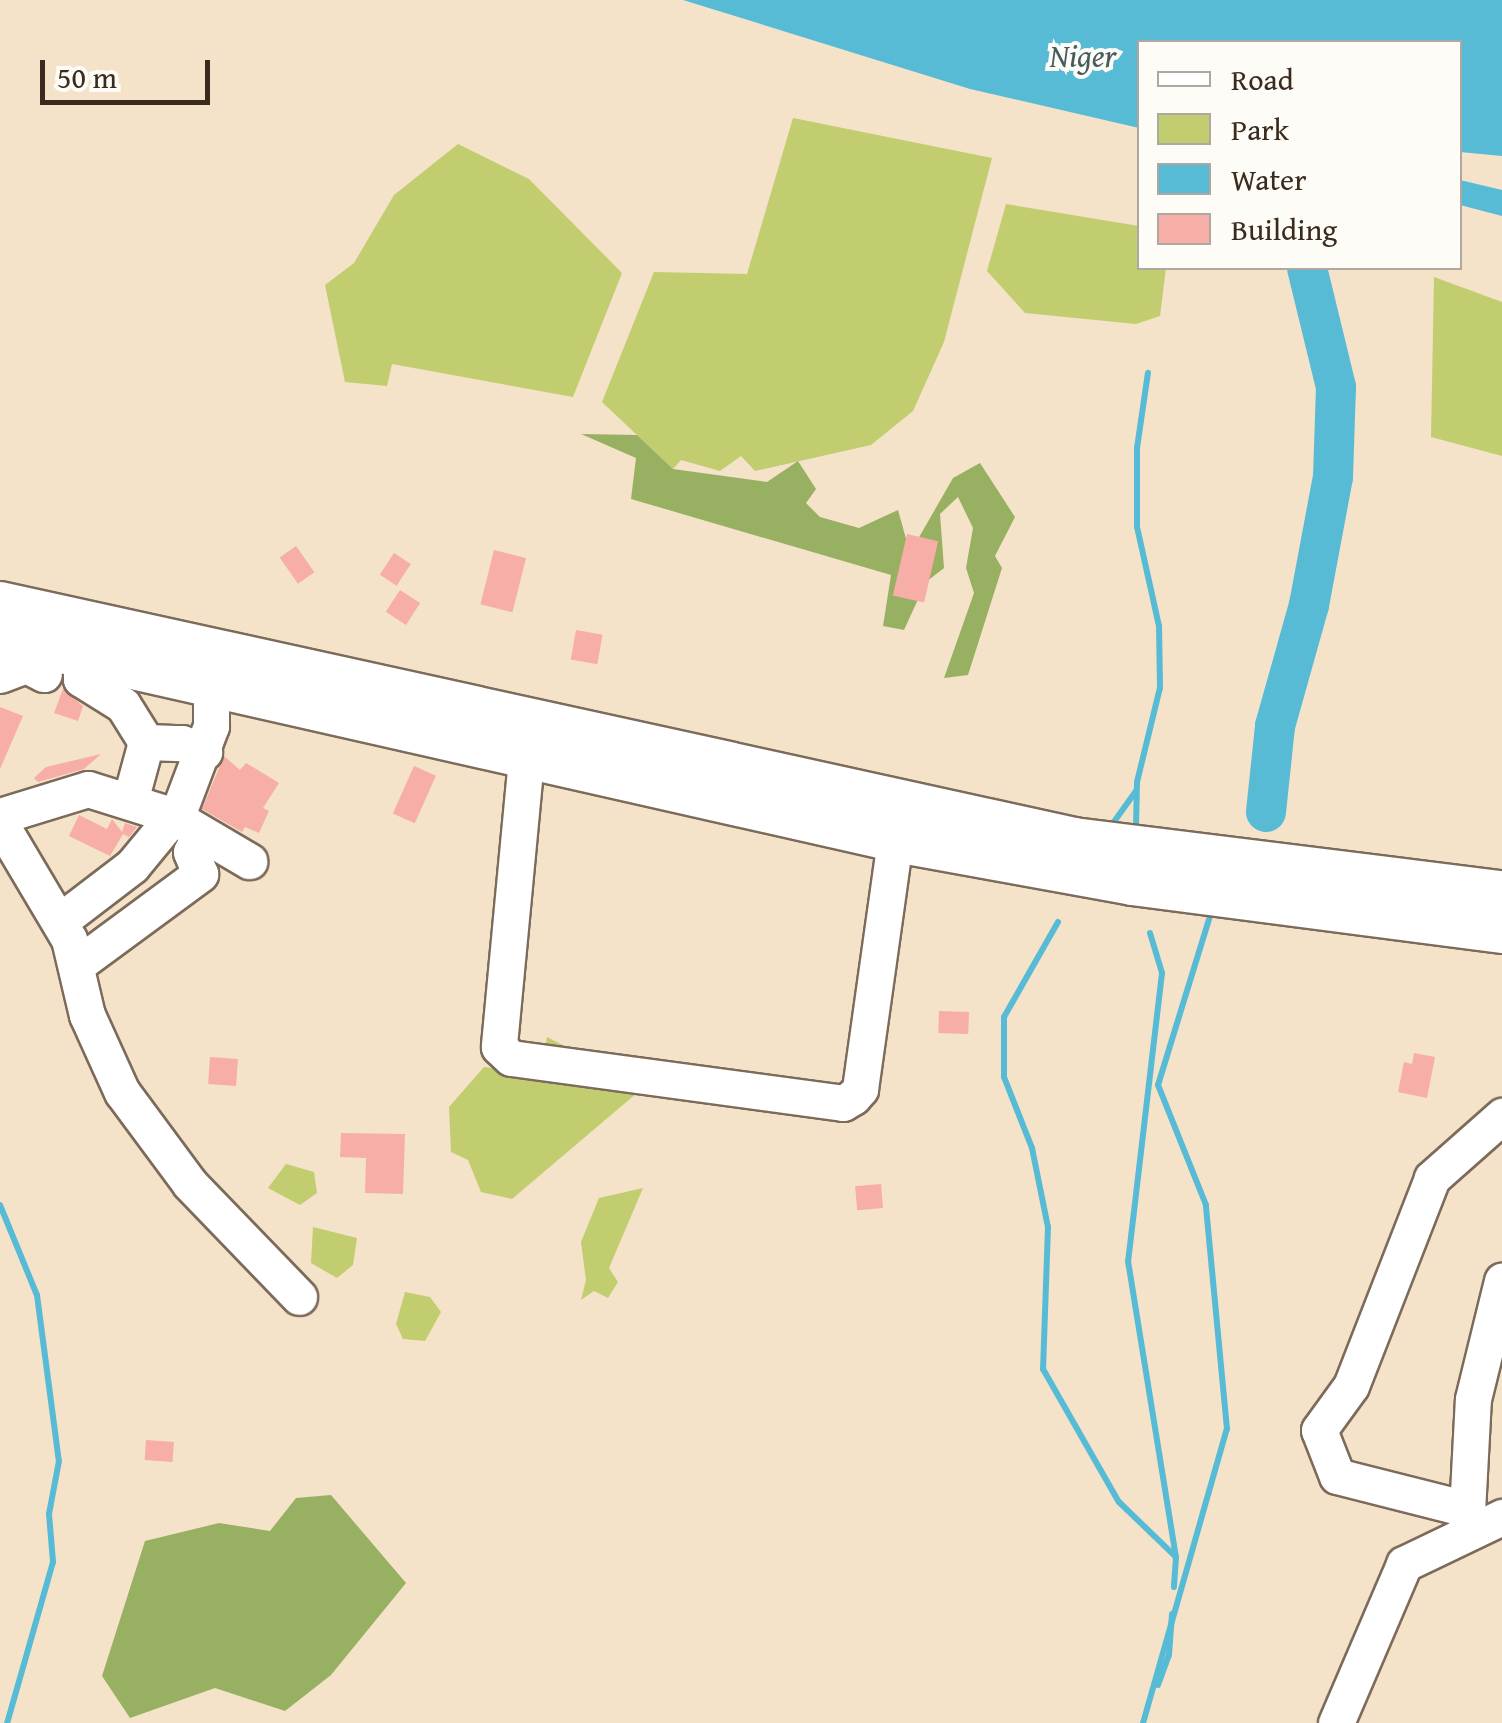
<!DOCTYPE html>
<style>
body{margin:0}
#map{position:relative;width:1502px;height:1723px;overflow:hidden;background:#f4e3c9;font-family:"Gentium Book Plus",serif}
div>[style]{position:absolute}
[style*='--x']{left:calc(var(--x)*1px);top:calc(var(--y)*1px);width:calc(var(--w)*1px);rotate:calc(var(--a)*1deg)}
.green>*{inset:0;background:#c1cd6f}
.forest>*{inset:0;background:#98b062}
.water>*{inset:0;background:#58bbd6}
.stream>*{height:6px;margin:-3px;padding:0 3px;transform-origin:3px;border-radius:3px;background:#58bbd6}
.river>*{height:40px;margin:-20px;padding:0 20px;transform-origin:20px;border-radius:20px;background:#58bbd6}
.building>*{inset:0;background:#f6aea6;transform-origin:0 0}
.roads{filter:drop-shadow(2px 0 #7c6b5a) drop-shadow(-2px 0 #7c6b5a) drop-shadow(0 2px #7c6b5a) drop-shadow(0 -2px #7c6b5a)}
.minor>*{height:35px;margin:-17.5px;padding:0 17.5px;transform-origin:17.5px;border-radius:17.5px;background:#fff}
.major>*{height:42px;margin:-21px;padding:0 21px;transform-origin:21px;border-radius:21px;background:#fff}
span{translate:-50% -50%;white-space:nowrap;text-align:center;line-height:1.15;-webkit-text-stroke:8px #fdfcf7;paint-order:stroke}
.water-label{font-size:32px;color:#455d5e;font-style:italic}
.legend{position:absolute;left:1137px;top:40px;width:325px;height:230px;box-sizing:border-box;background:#fdfcf7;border:2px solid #afa8a0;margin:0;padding:12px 18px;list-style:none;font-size:30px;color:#3b2a1e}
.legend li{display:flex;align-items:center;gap:20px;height:50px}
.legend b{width:50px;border:2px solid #afa8a0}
.scale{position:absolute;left:40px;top:60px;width:170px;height:45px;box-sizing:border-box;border:5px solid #3b2a1e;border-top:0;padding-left:12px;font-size:30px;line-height:35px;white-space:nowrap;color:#3b2a1e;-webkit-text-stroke:8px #fdfcf7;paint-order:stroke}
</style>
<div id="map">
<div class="green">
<div style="clip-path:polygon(793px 118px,992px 158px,944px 342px,913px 411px,871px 445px,755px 471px,741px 456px,720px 471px,681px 460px,673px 469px,602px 402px,654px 272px,747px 274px)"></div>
<div style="clip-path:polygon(458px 144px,529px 179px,622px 273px,573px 397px,392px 364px,387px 386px,345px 382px,325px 285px,354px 263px,394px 195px)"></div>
<div style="clip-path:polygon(1006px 204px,1139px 226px,1140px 268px,1166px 268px,1160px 316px,1136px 324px,1025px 313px,987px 271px)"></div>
<div style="clip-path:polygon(1434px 277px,1502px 302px,1502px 456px,1431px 437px)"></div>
<div style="clip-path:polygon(547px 1037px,644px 1087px,512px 1199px,481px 1192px,468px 1160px,451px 1152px,449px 1107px,484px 1067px,541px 1075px)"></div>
<div style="clip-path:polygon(286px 1164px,314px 1172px,317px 1193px,300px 1205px,268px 1188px)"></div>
<div style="clip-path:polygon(643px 1188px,609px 1268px,618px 1282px,608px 1298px,594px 1291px,581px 1300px,586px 1280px,581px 1242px,599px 1198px)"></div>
<div style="clip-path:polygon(313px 1227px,357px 1238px,353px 1265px,337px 1278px,311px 1263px)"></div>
<div style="clip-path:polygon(405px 1292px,430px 1297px,441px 1312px,425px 1341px,403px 1339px,396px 1324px)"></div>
</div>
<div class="forest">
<div style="clip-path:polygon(581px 434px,637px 435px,673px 469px,767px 482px,798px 461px,816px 489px,806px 503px,820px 517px,859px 528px,898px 510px,910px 553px,953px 478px,980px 463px,1015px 517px,995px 556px,1002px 568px,968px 675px,944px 678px,974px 593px,966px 568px,973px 528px,958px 497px,940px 514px,944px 568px,926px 582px,904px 630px,883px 626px,891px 575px,631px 499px,636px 458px)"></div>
<div style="clip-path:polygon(331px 1495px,406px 1583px,331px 1675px,285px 1711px,215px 1688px,130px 1718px,102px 1676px,145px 1541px,219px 1523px,270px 1531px,296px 1498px)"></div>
</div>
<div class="water">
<div style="clip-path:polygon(683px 0,1502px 0,1502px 156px,1460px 152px,1460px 42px,1140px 42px,1139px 128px,970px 89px)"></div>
<div style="clip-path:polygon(1460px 180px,1502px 190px,1502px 216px,1460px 205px)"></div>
</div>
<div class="stream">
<div style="--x:1111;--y:826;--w:43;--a:-54.5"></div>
<div style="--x:1136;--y:827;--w:45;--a:-88.7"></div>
<div style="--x:1137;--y:782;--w:97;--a:-76.3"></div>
<div style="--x:1160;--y:688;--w:62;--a:-90.9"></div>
<div style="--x:1159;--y:626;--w:101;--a:-102.5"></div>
<div style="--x:1137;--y:527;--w:79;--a:-90"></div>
<div style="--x:1137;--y:448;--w:76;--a:-81.7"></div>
<div style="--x:1058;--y:922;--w:109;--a:119.6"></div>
<div style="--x:1004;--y:1017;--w:60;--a:90"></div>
<div style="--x:1004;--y:1077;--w:76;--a:68.5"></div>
<div style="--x:1032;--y:1148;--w:81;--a:78.6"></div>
<div style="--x:1048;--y:1227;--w:142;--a:92"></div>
<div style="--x:1043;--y:1369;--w:153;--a:60.3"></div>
<div style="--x:1119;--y:1502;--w:78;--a:44"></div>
<div style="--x:1150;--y:933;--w:42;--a:73.3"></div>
<div style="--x:1162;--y:973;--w:290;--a:96.7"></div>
<div style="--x:1128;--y:1261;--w:300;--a:80.8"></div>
<div style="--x:1176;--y:1557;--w:30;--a:94"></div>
<div style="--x:0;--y:1205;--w:97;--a:67.7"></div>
<div style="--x:37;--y:1295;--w:167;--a:82.5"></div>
<div style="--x:59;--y:1461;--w:54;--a:100.7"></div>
<div style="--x:49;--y:1514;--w:48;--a:85.2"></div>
<div style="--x:53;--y:1562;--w:167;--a:105.9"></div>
<div style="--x:1158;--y:1685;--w:32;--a:-70"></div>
<div style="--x:1169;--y:1655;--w:41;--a:-85.8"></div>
<div style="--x:1143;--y:1723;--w:306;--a:-74.1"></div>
<div style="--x:1227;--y:1429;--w:225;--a:-95.4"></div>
<div style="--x:1206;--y:1205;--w:129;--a:-111.8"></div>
<div style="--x:1158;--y:1085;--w:183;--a:-72.9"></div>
</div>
<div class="river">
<div style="--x:1266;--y:812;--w:86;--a:-84"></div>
<div style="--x:1275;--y:726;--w:126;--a:-74.3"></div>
<div style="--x:1309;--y:605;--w:130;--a:-79.4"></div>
<div style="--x:1333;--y:477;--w:90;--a:-88.1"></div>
<div style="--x:1336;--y:387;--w:122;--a:-103.7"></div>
</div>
<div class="building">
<div style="left:907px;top:534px;width:32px;height:63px;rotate:13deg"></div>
<div style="left:296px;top:546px;width:32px;height:20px;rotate:55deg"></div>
<div style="left:494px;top:550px;width:33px;height:56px;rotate:14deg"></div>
<div style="left:394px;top:553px;width:20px;height:26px;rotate:33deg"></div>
<div style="left:400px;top:590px;width:24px;height:26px;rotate:33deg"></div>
<div style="left:576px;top:630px;width:27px;height:30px;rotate:10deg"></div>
<div style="clip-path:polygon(63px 689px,83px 706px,78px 721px,54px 713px)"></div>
<div style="clip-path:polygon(0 707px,23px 716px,0 769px)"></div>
<div style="clip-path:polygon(101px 754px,84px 769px,38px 782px,34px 778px,46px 767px)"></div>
<div style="clip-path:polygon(224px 756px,240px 770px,246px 763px,279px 783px,263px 808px,269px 811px,259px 833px,245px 827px,242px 832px,202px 809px)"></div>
<div style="left:414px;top:766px;width:24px;height:52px;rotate:24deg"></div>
<div style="clip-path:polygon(79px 815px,107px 829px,112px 819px,122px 832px,125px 823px,137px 827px,129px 837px,123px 834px,110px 856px,69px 836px)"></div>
<div style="left:939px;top:1011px;width:30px;height:22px;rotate:2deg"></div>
<div style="clip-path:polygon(1414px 1053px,1435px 1057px,1427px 1098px,1398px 1092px,1404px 1062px,1412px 1064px)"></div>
<div style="left:210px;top:1057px;width:28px;height:27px;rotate:4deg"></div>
<div style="clip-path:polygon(341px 1133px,405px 1134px,403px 1194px,365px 1193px,366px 1158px,340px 1157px)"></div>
<div style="left:881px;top:1184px;width:24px;height:26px;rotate:85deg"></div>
<div style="left:146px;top:1440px;width:28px;height:20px;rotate:4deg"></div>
</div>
<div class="roads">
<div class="minor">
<div style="--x:81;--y:655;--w:24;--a:90"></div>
<div style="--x:81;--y:679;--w:49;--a:31.8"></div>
<div style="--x:123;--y:705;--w:44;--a:58.1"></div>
<div style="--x:146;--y:742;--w:36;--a:2"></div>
<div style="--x:182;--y:743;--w:24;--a:22"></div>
<div style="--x:0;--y:675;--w:28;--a:-21"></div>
<div style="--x:26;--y:665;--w:20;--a:27"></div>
<div style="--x:526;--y:759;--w:289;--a:95.4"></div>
<div style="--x:499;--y:1047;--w:16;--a:43"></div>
<div style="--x:511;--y:1058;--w:335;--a:7.7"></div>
<div style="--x:843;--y:1103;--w:12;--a:-31"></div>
<div style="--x:853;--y:1097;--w:11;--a:-49"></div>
<div style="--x:860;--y:1089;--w:250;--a:-82"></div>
<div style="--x:130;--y:801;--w:61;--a:-74.8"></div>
<div style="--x:0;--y:816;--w:92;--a:-17.1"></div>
<div style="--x:88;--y:789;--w:87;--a:17.4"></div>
<div style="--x:171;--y:815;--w:91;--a:30.5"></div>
<div style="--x:0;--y:823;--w:135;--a:59.3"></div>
<div style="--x:69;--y:939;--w:78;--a:76.7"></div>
<div style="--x:87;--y:1015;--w:85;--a:65.6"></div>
<div style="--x:122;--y:1092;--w:114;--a:53.5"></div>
<div style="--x:190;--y:1184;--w:157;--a:46"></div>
<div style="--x:60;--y:921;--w:91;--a:-37.4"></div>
<div style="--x:132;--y:866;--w:75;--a:-50.4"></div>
<div style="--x:180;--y:808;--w:88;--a:-69.3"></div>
<div style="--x:211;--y:726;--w:64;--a:-90"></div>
<div style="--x:78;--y:964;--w:152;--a:-36.4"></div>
<div style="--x:200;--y:874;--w:24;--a:-112"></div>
<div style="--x:191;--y:852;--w:21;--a:-62"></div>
<div style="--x:1467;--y:1509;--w:134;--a:-165.8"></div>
<div style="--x:1337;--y:1476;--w:49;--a:-111.4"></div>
<div style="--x:1319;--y:1430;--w:54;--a:-54"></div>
<div style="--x:1351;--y:1386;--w:223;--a:-68.7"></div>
<div style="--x:1432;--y:1178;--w:94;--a:-41.5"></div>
<div style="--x:1466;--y:1531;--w:132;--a:-87"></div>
<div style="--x:1473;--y:1399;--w:122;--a:-76.2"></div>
<div style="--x:1336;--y:1723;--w:173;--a:-66.8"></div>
<div style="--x:1404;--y:1564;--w:109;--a:-25.6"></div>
</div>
<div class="major">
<div style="--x:0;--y:603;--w:1100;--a:12.39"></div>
<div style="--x:1074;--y:839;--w:431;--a:7.1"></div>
<div style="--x:0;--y:638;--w:925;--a:12.74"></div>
<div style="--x:902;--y:842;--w:234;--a:10.3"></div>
<div style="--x:1132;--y:884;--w:373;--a:7.4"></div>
</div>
</div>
<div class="water-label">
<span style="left:1083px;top:56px">Niger</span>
</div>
<ul class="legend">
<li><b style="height:12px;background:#fff"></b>Road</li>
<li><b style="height:28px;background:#c1cd6f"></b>Park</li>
<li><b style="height:28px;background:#58bbd6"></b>Water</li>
<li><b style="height:28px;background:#f6aea6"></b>Building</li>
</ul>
<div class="scale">50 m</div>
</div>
